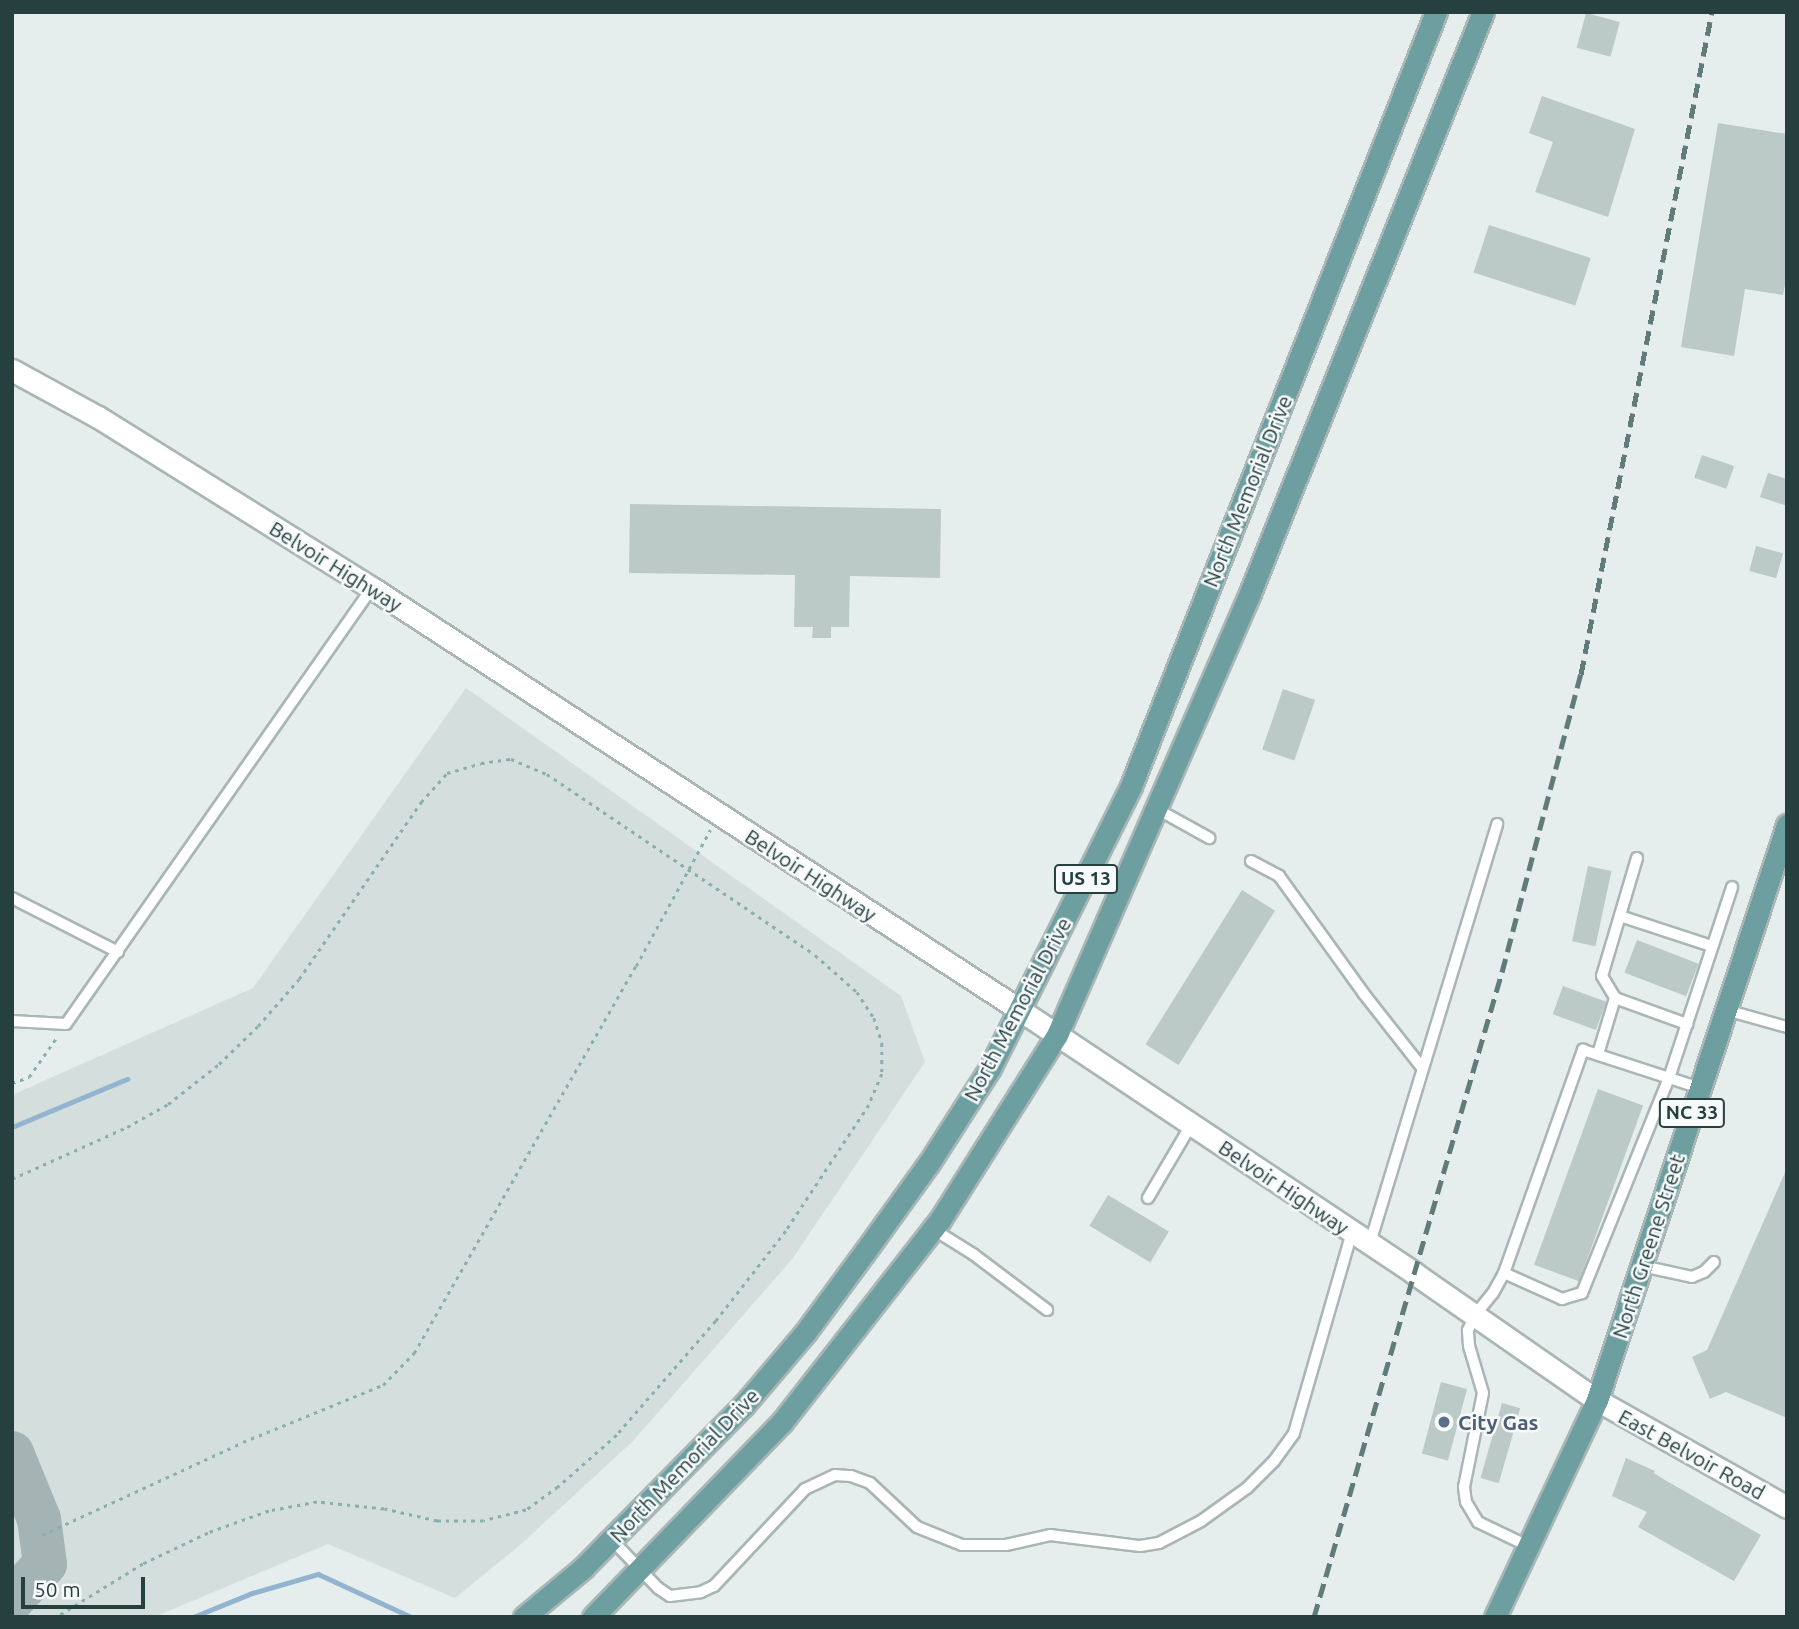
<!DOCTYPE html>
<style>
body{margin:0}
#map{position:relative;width:1799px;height:1629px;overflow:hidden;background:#e6eeed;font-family:Ubuntu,sans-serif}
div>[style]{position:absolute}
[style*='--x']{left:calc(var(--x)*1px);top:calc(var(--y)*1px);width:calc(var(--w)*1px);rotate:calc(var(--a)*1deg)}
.built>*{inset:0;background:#d4dedc}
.stream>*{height:5px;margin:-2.5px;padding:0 2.5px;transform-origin:2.5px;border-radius:2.5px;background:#93b4cf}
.taxiway>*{height:44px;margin:-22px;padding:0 22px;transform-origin:22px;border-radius:22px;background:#a4b4b4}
.building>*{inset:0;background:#bbc9c7;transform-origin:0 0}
.path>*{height:2.5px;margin-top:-1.25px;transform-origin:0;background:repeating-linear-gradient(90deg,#89afaf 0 3.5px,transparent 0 8.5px)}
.roads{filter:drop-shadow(2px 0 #a9b6b5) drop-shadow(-2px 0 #a9b6b5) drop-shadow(0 2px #a9b6b5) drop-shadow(0 -2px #a9b6b5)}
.service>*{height:10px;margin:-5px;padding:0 5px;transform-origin:5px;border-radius:5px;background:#fff}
.tertiary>*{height:21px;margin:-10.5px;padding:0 10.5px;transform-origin:10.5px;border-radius:10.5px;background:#fff}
.primary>*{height:21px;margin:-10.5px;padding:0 10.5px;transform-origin:10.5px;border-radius:10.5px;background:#6e9fa0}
.rail>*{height:5px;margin-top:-2.5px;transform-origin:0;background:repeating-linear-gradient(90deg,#617a7a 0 14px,transparent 0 21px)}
.dots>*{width:19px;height:19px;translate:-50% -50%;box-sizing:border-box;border:4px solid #f7fafa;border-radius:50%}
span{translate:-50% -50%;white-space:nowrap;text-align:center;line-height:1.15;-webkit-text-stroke:5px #f7fafa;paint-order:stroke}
.shield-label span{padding:2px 5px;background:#f7fafa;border:2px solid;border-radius:5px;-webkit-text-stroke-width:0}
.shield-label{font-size:19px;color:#263f3f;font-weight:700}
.street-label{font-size:21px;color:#263f3f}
.service-label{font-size:21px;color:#4e5e75;font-weight:700}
.left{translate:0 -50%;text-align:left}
.frame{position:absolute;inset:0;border:14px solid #263f3f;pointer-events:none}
.scale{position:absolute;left:21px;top:1577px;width:124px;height:32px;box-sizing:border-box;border:4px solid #263f3f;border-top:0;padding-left:9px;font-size:21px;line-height:24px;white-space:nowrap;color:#263f3f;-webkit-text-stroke:5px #f7fafa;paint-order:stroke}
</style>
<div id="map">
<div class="built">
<div style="clip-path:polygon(466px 688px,901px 996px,925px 1062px,793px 1258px,633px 1441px,519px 1546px,455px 1598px,328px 1544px,154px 1617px,12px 1617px,12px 1095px,253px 988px)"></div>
</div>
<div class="stream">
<div style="--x:12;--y:1127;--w:125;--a:-22.7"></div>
<div style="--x:193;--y:1617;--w:64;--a:-22.1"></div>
<div style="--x:252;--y:1593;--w:69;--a:-16.1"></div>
<div style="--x:318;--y:1574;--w:102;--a:24.8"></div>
</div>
<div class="taxiway">
<div style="--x:12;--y:1453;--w:71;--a:67.8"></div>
<div style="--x:39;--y:1519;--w:45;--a:82.4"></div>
<div style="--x:45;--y:1564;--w:49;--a:132.5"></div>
</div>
<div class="building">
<div style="left:1586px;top:13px;width:35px;height:36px;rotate:15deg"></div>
<div style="clip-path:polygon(1542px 96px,1635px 129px,1608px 217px,1535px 192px,1553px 142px,1529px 133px)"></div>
<div style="clip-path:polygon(1718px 123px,1787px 134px,1787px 274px,1783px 295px,1745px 289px,1734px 356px,1681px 347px)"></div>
<div style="left:1489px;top:225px;width:107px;height:50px;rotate:18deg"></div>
<div style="left:1702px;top:455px;width:34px;height:24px;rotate:19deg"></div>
<div style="clip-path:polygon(1768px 473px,1787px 479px,1787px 506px,1760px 497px)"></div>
<div style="clip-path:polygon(630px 504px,941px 509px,940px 578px,850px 576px,849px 627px,831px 627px,831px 638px,812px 638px,813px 627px,794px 627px,795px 575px,629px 573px)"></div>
<div style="left:1756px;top:546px;width:28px;height:26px;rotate:15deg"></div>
<div style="left:1283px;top:689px;width:34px;height:64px;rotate:19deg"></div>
<div style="left:1588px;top:866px;width:24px;height:77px;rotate:12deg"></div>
<div style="left:1242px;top:890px;width:39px;height:182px;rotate:32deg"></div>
<div style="left:1637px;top:940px;width:66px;height:35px;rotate:21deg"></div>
<div style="left:1563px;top:986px;width:46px;height:30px;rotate:20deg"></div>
<div style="left:1598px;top:1089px;width:48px;height:187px;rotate:20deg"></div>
<div style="clip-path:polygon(1787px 1168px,1787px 1418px,1726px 1392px,1710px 1399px,1692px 1357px,1707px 1350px)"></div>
<div style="left:1108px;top:1195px;width:71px;height:36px;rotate:31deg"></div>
<div style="left:1441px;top:1382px;width:27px;height:74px;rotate:15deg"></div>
<div style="left:1502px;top:1403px;width:19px;height:78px;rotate:16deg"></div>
<div style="clip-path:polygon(1626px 1458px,1655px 1471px,1654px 1473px,1665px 1480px,1761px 1535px,1734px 1581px,1638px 1527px,1647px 1512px,1612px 1496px)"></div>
</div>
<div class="path">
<div style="--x:12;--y:1083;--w:18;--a:-19"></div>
<div style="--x:29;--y:1077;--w:49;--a:-55"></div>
<div style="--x:12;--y:1179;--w:126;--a:-24.3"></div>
<div style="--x:127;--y:1127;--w:47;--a:-29.3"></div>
<div style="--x:168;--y:1104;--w:65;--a:-38.1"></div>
<div style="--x:219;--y:1064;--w:54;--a:-44.3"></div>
<div style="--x:258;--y:1026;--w:62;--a:-48.9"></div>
<div style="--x:299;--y:979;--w:215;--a:-55.4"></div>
<div style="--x:421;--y:802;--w:39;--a:-48"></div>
<div style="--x:447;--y:773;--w:35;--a:-16"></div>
<div style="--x:481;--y:763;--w:30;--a:-8"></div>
<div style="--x:511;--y:759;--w:39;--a:23"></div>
<div style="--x:547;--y:774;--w:323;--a:34"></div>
<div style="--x:815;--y:955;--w:56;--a:41.4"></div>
<div style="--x:857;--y:992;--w:31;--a:57"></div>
<div style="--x:874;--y:1018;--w:26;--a:72"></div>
<div style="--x:882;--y:1043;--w:31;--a:90"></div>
<div style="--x:882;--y:1074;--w:34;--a:113"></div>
<div style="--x:869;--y:1105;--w:151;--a:123.4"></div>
<div style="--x:786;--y:1231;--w:114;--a:127.9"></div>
<div style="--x:716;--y:1321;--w:151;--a:131"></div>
<div style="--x:617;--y:1435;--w:79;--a:138.6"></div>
<div style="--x:558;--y:1487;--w:39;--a:144"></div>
<div style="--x:526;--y:1510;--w:44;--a:165.7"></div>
<div style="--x:483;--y:1521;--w:46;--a:180"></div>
<div style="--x:437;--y:1521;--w:54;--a:-167.2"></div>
<div style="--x:384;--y:1509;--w:67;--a:-174"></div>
<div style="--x:317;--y:1502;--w:49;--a:169.4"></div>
<div style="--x:269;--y:1511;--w:65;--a:160.2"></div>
<div style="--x:208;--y:1533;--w:72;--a:154.5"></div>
<div style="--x:143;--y:1564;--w:101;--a:148.4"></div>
<div style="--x:42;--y:1535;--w:221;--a:-24.8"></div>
<div style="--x:243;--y:1442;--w:151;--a:-22.2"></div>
<div style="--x:383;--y:1385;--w:45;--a:-45.9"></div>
<div style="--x:414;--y:1353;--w:446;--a:-60.2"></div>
<div style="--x:636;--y:966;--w:155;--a:-61.4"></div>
</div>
<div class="roads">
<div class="service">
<div style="--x:1157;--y:809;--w:60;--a:29.1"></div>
<div style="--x:1637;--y:858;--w:123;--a:106.5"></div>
<div style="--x:1602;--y:976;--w:26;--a:59"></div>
<div style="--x:1615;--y:998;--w:77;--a:19.9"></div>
<div style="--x:1251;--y:861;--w:32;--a:28"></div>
<div style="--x:1279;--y:876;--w:145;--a:54.2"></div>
<div style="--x:1364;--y:994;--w:95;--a:51.8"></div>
<div style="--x:12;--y:898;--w:119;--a:27"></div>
<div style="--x:1620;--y:916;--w:97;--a:18.1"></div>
<div style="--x:1726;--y:1010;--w:63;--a:15.6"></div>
<div style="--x:12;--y:1021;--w:54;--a:3.2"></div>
<div style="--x:66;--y:1024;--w:533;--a:-54.94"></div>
<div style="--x:1598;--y:1054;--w:59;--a:-73.1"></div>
<div style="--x:1148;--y:1198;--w:85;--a:-59.5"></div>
<div style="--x:933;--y:1229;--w:47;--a:32"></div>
<div style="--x:973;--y:1254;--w:93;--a:37.1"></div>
<div style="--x:1370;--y:1243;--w:438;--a:-73.1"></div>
<div style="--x:1642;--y:1266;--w:51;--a:12.4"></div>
<div style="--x:1692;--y:1277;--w:13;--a:-23"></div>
<div style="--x:1704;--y:1272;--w:14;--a:-45"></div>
<div style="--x:1504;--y:1273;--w:64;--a:24.1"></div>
<div style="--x:1562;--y:1299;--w:21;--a:-17"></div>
<div style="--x:1582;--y:1293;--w:232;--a:-68"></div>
<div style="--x:1669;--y:1078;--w:201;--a:-71.7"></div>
<div style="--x:612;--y:1540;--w:66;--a:46.2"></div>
<div style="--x:658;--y:1588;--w:14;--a:34"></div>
<div style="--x:670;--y:1596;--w:31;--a:-7"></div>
<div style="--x:701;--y:1592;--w:14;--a:-25"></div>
<div style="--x:714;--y:1586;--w:133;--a:-46.8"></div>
<div style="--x:805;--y:1489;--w:33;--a:-25"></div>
<div style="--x:835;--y:1475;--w:16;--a:4"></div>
<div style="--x:851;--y:1476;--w:20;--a:20"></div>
<div style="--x:870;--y:1483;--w:64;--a:43.1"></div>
<div style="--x:917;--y:1527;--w:48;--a:21.8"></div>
<div style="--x:962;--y:1545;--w:44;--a:0"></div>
<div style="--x:1006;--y:1545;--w:45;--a:-12.8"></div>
<div style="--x:1050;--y:1535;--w:91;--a:7"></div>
<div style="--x:1140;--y:1546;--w:19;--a:-9"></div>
<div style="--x:1159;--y:1543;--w:47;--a:-27.6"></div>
<div style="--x:1201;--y:1521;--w:57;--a:-35.7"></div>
<div style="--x:1247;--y:1488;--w:38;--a:-45"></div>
<div style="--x:1274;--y:1461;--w:34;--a:-54"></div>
<div style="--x:1294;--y:1433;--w:209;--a:-73.9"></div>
<div style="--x:1528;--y:1546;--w:55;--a:-154.4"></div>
<div style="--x:1478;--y:1522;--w:23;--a:-121"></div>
<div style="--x:1466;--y:1502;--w:15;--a:-98"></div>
<div style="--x:1464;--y:1487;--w:96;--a:-78.6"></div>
<div style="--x:1483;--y:1393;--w:49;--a:-106.6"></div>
<div style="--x:1469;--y:1346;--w:16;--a:-94"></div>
<div style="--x:1468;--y:1330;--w:17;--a:-65"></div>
<div style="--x:1475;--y:1315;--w:28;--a:-51"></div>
<div style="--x:1493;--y:1293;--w:23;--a:-61"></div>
<div style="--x:1504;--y:1273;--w:237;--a:-70.5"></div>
<div style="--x:1583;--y:1050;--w:123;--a:18"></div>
</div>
<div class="tertiary">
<div style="--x:12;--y:370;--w:98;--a:28.7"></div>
<div style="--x:98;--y:417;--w:323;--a:32"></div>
<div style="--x:372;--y:588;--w:773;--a:33.07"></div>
<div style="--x:1020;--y:1010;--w:474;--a:33.7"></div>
<div style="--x:1414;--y:1273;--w:223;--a:34.8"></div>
<div style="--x:1597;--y:1400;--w:218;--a:29.4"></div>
</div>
<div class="primary">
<div style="--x:524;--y:1617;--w:77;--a:-39.7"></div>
<div style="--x:583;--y:1568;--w:228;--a:-45.4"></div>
<div style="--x:743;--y:1406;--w:96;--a:-49.7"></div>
<div style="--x:805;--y:1333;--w:99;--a:-53.6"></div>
<div style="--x:864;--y:1253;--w:111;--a:-54.2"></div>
<div style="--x:929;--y:1163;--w:113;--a:-57.3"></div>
<div style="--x:990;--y:1068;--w:315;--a:-63.4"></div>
<div style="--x:1131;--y:786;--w:832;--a:-68.49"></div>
<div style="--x:593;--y:1617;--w:272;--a:-45.9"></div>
<div style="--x:782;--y:1422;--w:256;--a:-52"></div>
<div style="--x:940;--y:1220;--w:219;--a:-57.7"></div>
<div style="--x:1057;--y:1035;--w:482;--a:-66.4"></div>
<div style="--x:1250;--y:593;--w:626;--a:-68.15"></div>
<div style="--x:1495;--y:1617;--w:240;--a:-64.8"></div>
<div style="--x:1597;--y:1400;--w:606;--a:-71.71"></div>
</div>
</div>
<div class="rail">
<div style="--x:1314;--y:1617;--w:672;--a:-73.75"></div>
<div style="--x:1502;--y:972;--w:308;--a:-75.2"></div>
<div style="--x:1581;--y:674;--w:675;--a:-78.81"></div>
</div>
<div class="dots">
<div style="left:1444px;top:1422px;background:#5c6f8a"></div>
</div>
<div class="shield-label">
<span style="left:1086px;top:879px">US 13</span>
<span style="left:1692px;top:1113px">NC 33</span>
</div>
<div class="street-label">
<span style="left:1247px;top:491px;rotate:-68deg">North Memorial Drive</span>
<span style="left:336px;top:566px;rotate:32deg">Belvoir Highway</span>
<span style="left:811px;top:875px;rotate:33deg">Belvoir Highway</span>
<span style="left:1017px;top:1009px;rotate:-62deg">North Memorial Drive</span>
<span style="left:1284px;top:1187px;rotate:34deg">Belvoir Highway</span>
<span style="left:1648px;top:1246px;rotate:-72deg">North Greene Street</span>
<span style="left:1692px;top:1454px;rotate:29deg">East Belvoir Road</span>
<span style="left:684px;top:1465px;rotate:-46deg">North Memorial Drive</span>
</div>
<div class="service-label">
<span class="left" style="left:1458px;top:1422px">City Gas</span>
</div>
<div class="frame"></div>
<div class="scale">50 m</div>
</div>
